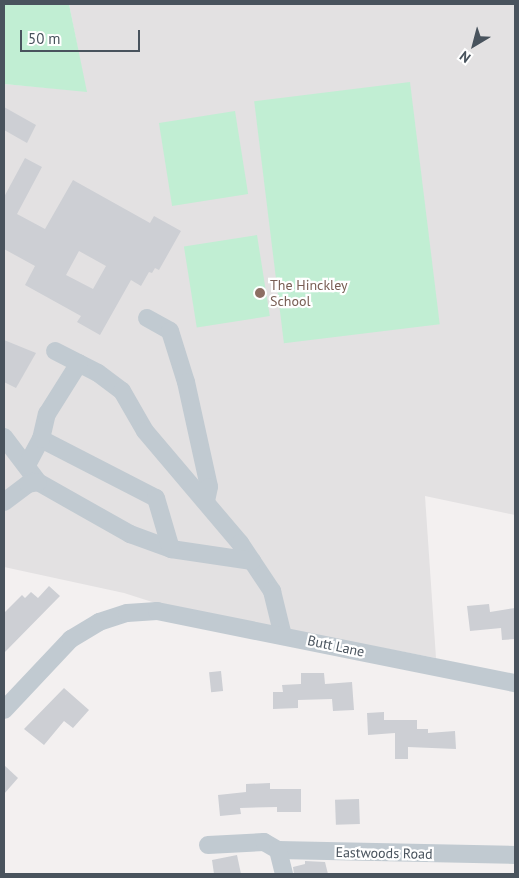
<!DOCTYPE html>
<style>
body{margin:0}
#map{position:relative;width:519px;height:878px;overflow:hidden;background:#f3f0f0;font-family:"PT Sans",sans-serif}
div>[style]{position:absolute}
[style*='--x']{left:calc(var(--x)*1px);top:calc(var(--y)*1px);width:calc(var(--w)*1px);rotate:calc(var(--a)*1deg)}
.education>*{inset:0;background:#e3e1e2}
.green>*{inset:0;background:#c1eed3;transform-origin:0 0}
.building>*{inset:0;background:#cdcfd4;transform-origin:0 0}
.minor>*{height:18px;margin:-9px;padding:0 9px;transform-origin:9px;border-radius:9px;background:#c1cad1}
.dots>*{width:14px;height:14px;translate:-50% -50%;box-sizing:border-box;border:2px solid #fff;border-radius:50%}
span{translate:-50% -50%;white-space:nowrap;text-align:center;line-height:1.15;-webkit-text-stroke:4.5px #fff;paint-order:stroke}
.education-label{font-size:14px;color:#785e54}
.left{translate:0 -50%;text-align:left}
.street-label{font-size:14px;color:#49535d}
.frame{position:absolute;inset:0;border:5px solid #49535d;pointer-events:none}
.north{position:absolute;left:449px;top:20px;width:50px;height:50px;-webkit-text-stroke:4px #fff;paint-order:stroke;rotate:217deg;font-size:14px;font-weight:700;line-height:20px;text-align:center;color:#49535d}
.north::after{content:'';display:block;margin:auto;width:18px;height:22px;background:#49535d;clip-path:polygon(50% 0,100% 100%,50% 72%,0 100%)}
.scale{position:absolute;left:20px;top:30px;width:120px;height:22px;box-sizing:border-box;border:2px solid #49535d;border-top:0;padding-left:6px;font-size:15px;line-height:18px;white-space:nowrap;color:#49535d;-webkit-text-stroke:4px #fff;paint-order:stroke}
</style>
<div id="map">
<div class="education">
<div style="clip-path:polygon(69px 4px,515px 4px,515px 515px,425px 496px,436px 658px,171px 608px,124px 593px,4px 567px,4px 84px,86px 91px)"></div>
</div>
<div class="green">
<div style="clip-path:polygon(4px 4px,69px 4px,87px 92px,4px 84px)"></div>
<div style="left:410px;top:82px;width:244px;height:157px;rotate:83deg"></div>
<div style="left:235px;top:111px;width:84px;height:77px;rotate:81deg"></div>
<div style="left:257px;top:235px;width:82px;height:74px;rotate:81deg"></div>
</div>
<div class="building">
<div style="clip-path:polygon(4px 107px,36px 125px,27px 143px,4px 130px)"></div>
<div style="clip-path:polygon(evenodd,25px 158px,42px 167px,17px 214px,45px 229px,73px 180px,150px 223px,154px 216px,181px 231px,159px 270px,155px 268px,152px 273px,149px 272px,141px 286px,131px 280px,100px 335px,77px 322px,81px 316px,25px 285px,35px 266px,4px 249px,4px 197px,25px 158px,79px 251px,106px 266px,93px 289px,66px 275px,79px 251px)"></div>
<div style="clip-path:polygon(4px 340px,36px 353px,16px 388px,4px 382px)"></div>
<div style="clip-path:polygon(49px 586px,60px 596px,4px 653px,4px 613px,22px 595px,25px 598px,31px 592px,38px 598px)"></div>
<div style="clip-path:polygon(489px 604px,490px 612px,515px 608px,515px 639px,502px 640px,501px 628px,470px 631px,467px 606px)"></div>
<div style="left:221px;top:671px;width:20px;height:12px;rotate:84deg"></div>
<div style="clip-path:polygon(301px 673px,324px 673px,325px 684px,352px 682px,354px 710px,333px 711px,332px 699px,298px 700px,298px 708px,273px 709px,273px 692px,283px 692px,282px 685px,301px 684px)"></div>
<div style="clip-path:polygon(64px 688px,89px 710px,73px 728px,64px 721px,44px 745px,24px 729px)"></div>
<div style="clip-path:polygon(384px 712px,384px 720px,417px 720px,417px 729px,428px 729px,428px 733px,455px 731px,456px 749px,408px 747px,408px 759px,395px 759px,395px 733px,368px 735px,367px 713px)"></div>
<div style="clip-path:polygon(4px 765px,18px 778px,4px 794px)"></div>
<div style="clip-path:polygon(270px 783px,270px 789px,301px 789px,301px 812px,277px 812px,277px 807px,240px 808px,241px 814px,220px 816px,218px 795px,246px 792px,246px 784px)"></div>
<div style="left:359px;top:799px;width:25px;height:24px;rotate:88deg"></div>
<div style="clip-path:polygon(237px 855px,241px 874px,214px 874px,212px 860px)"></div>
<div style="clip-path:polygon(305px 861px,325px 862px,328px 874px,294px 874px,293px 867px,305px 864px)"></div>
</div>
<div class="minor">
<div style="--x:147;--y:318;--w:26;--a:29"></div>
<div style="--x:170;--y:331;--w:53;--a:72.6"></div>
<div style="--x:186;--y:382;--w:107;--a:77.6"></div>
<div style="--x:209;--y:487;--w:14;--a:102"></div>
<div style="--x:55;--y:351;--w:48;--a:27.1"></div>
<div style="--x:98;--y:373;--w:30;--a:37"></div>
<div style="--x:122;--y:391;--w:46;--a:60.1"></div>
<div style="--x:145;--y:431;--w:147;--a:49.7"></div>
<div style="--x:240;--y:543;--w:58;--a:56.3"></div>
<div style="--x:272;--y:591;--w:46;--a:76.3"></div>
<div style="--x:4;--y:437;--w:56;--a:52.9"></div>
<div style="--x:38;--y:482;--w:106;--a:29.5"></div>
<div style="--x:130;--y:534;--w:44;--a:20.1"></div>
<div style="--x:171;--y:549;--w:82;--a:8.4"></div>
<div style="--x:41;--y:439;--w:129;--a:27.2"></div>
<div style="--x:156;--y:498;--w:53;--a:73.6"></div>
<div style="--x:27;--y:465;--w:30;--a:-62"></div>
<div style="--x:41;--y:439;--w:26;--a:-77"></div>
<div style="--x:47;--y:414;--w:60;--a:-57.9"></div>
<div style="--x:4;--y:502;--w:30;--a:-37"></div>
<div style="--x:28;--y:484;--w:10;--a:-11"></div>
<div style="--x:4;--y:710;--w:98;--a:-46.7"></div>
<div style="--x:71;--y:639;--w:33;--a:-31"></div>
<div style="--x:99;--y:622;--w:29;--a:-18"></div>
<div style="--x:127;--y:613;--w:30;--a:-4"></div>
<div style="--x:157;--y:611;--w:365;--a:11.4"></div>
<div style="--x:208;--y:845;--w:56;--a:-3.1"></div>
<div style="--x:264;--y:842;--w:16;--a:30"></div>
<div style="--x:278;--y:850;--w:237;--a:1.2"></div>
<div style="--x:278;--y:850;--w:25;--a:76"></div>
</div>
<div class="dots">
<div style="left:260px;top:293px;background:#8d6e63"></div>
</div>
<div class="education-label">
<span class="left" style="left:270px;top:293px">The Hinckley<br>School</span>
</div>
<div class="street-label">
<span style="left:336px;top:646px;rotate:12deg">Butt Lane</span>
<span style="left:384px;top:853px;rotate:1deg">Eastwoods Road</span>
</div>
<div class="frame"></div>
<div class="north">N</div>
<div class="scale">50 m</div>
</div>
